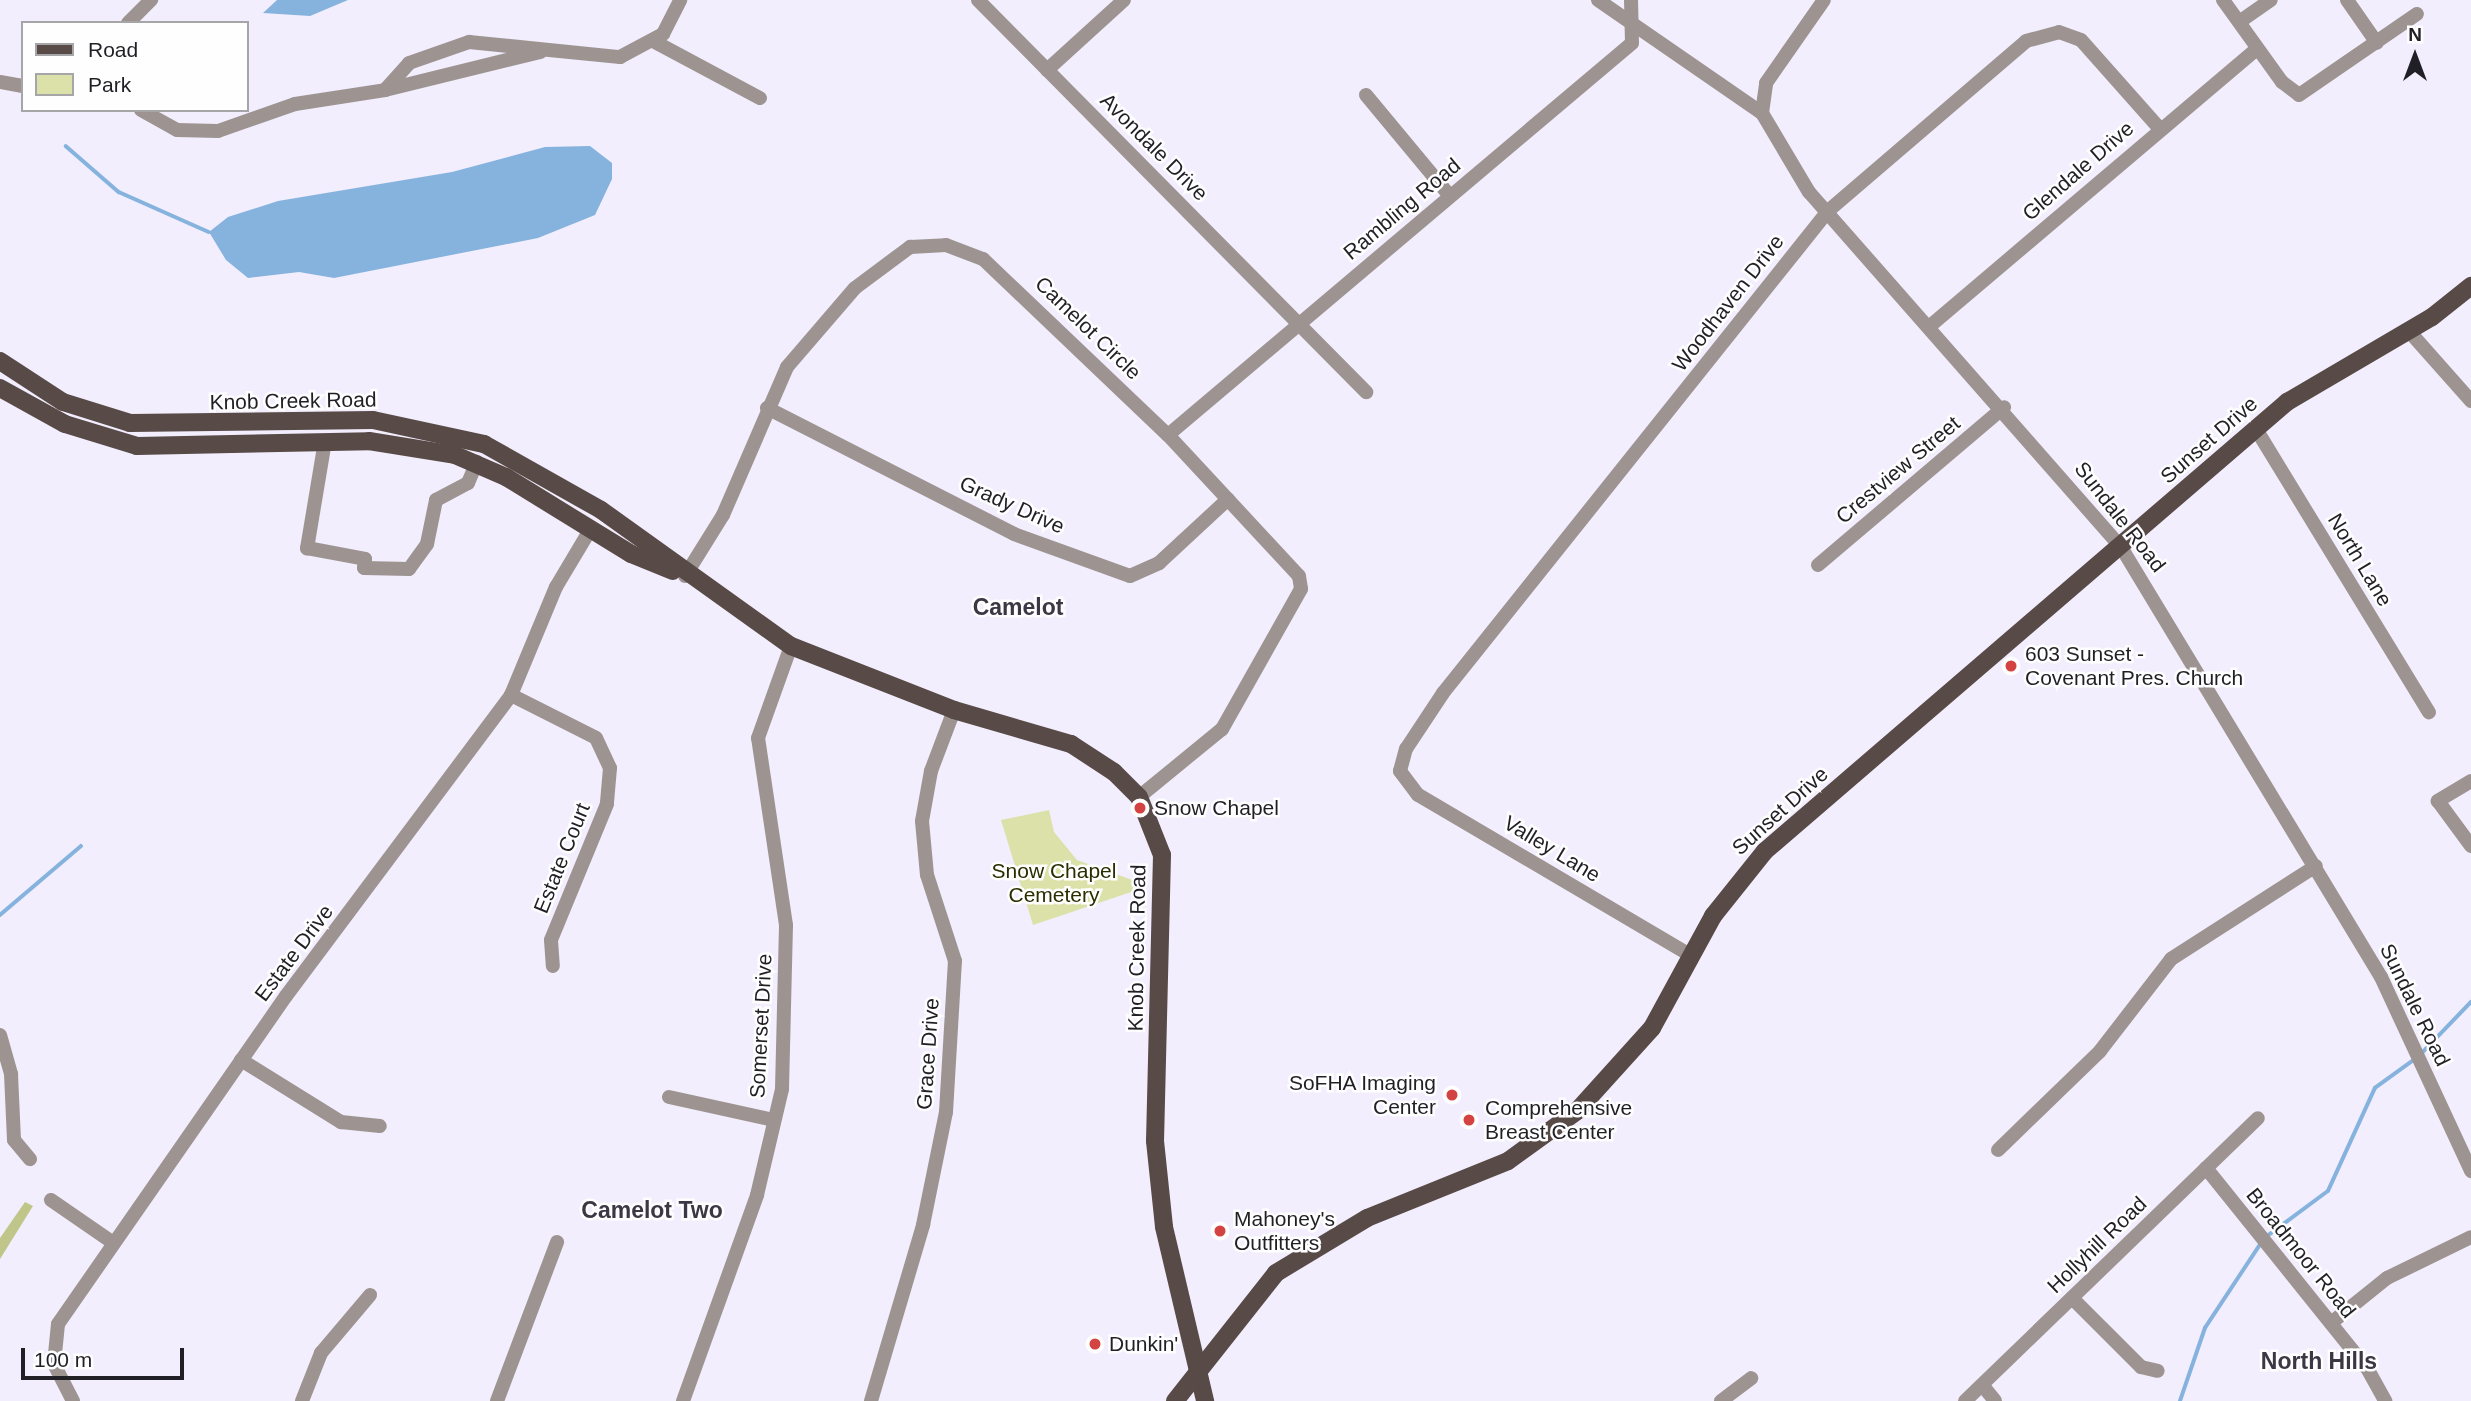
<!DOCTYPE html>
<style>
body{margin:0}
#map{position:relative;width:2471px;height:1401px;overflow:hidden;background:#f2eefd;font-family:Arial,sans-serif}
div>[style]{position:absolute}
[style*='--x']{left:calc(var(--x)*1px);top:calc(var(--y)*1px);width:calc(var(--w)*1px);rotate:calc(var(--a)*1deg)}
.green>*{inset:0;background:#dce1a9}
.forest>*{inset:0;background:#c0c58a}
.water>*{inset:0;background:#86b3dd}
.stream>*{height:3.5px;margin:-1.75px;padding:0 1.75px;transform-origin:1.75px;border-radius:1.75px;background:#86b3dd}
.minor>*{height:14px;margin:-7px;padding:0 7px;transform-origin:7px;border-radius:7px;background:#9d9492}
.major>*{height:18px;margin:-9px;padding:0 9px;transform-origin:9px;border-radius:9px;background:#584a46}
.dots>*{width:19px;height:19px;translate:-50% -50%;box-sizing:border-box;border:4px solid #fefefe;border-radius:50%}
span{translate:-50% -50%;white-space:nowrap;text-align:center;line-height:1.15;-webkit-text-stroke:5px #fefefe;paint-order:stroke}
.street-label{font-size:21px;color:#211f26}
.poi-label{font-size:21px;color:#211f26}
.left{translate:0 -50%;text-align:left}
.right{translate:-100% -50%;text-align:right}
.park-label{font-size:21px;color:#2b2d00}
.neighbourhood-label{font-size:23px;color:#3b3745;font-weight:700}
.legend{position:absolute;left:21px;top:21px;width:228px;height:91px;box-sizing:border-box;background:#fefefe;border:2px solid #a6a5a8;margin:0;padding:9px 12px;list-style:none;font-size:21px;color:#211f26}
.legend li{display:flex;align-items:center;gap:14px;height:35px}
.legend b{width:35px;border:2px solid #a6a5a8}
.north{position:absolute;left:2380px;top:21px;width:70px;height:70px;-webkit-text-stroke:5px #fefefe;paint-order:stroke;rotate:0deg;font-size:19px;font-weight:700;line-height:28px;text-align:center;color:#211f26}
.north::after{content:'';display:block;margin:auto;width:24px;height:32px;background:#211f26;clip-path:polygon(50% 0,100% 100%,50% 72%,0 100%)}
.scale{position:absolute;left:21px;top:1348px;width:163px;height:32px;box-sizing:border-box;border:4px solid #211f26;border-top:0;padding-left:9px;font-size:21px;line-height:24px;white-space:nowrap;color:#211f26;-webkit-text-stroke:5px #fefefe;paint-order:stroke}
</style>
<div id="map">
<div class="green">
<div style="clip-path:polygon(1049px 810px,1054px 832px,1077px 860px,1149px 886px,1033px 925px,1001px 820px)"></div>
</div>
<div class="forest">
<div style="clip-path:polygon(25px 1202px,33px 1206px,0 1259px,0 1238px)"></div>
</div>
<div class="water">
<div style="clip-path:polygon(277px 0,348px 0,310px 16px,263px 13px)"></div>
<div style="clip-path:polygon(590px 146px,612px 163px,612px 179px,595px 215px,538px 238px,334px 278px,299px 272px,248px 278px,226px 260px,209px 232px,228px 217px,278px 201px,452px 172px,545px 147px)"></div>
</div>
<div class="stream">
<div style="--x:66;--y:146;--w:70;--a:41"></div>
<div style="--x:119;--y:192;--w:98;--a:24"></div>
<div style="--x:0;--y:915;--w:106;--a:-40.4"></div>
<div style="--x:2421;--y:1054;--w:72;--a:-46.1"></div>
<div style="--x:2266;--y:1237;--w:77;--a:-36.6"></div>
<div style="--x:2328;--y:1191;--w:113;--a:-65.5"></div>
<div style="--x:2375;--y:1088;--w:49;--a:-35.9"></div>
<div style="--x:2180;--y:1401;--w:77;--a:-71.1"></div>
<div style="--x:2205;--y:1328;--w:102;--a:-56.6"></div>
</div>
<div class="minor">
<div style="--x:978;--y:0;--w:552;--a:45.29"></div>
<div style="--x:1598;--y:0;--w:199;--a:34.6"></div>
<div style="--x:1762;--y:113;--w:92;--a:59.3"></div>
<div style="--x:1809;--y:192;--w:473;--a:48.7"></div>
<div style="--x:2121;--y:547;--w:502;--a:58.84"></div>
<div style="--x:2381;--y:977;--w:214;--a:65.1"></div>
<div style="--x:2223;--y:0;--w:101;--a:54.3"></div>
<div style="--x:2282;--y:82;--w:21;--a:37"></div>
<div style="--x:2299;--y:95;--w:143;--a:-34.5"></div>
<div style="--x:2347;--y:0;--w:52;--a:55.1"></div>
<div style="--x:2242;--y:20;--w:35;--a:-35"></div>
<div style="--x:128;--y:23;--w:33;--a:-45"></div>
<div style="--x:655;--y:42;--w:119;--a:28.1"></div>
<div style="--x:1047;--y:70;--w:104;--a:-42.3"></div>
<div style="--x:0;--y:82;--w:23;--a:10"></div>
<div style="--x:385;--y:90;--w:160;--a:-13.8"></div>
<div style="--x:1366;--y:95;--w:131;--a:50.3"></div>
<div style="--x:141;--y:110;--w:41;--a:29.1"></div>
<div style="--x:177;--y:130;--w:41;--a:1.4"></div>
<div style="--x:218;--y:131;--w:82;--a:-19.3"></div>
<div style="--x:295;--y:104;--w:91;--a:-8.8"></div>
<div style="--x:385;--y:90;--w:36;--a:-48"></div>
<div style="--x:409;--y:63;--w:64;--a:-19.3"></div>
<div style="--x:469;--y:42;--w:152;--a:5.7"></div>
<div style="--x:620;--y:57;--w:49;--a:-28.1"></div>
<div style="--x:663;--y:34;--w:38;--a:-63"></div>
<div style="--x:1762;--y:113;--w:30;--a:-82"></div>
<div style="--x:1766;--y:83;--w:101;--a:-55.1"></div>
<div style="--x:1930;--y:326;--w:427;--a:-40.3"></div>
<div style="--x:2408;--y:330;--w:95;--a:48.4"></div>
<div style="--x:767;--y:408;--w:277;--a:27"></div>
<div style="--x:1014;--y:534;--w:123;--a:19.9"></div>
<div style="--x:1130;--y:576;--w:32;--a:-24"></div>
<div style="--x:1159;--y:563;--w:94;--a:-42.8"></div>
<div style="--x:2256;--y:429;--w:332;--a:58.6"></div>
<div style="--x:1168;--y:435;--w:607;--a:-40.19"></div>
<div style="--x:1632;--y:43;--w:43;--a:-91.3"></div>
<div style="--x:325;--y:441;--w:109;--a:99.5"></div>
<div style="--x:307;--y:548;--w:59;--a:10.7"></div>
<div style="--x:365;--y:559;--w:9;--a:96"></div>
<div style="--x:364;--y:568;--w:45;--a:1.3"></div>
<div style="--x:409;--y:569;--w:31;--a:-54"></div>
<div style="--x:427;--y:544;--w:45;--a:-78.4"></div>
<div style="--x:436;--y:500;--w:36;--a:-28"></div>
<div style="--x:468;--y:483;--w:23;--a:-67"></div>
<div style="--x:1818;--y:565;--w:244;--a:-40.3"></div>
<div style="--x:685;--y:576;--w:72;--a:-58.1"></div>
<div style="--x:723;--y:515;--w:161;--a:-66.6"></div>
<div style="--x:787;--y:367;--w:104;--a:-49.3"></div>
<div style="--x:855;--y:288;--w:69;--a:-36.7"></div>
<div style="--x:910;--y:247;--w:36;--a:-3"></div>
<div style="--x:946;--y:245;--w:40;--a:21"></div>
<div style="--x:983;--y:259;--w:255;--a:43.6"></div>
<div style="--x:1168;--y:435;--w:192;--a:47.1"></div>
<div style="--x:1299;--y:576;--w:13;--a:81"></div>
<div style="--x:1301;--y:589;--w:161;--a:119.4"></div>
<div style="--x:1222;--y:729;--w:107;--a:140.7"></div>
<div style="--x:511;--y:695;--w:95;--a:26.8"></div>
<div style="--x:596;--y:738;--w:33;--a:65"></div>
<div style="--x:610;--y:768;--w:36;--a:95"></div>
<div style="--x:607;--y:804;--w:147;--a:112.4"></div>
<div style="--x:551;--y:940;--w:26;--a:86"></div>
<div style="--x:2471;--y:781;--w:39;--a:149"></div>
<div style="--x:2438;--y:801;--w:56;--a:53.7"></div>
<div style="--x:1690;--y:955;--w:316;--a:-149.5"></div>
<div style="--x:1418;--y:795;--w:30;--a:-127"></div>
<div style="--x:1400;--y:771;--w:23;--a:-75"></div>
<div style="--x:1406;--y:749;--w:67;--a:-56.5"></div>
<div style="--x:1443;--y:693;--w:617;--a:-51.38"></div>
<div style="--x:1828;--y:211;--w:261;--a:-40.6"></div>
<div style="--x:2026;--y:41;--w:34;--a:-15"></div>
<div style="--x:2059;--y:32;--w:23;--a:20"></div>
<div style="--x:2081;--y:40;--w:119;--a:48.4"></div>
<div style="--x:0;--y:1035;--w:41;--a:74.2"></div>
<div style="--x:11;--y:1074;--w:66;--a:87.4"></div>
<div style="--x:14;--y:1140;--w:25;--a:50"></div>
<div style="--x:241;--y:1060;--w:118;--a:31.8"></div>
<div style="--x:341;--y:1122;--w:39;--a:6"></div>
<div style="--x:669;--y:1097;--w:107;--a:12.4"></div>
<div style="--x:1998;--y:1150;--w:142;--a:-44.1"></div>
<div style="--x:2100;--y:1051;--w:116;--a:-52.3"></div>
<div style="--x:2171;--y:959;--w:172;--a:-32.7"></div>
<div style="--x:2206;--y:1168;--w:257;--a:51.2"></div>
<div style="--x:2367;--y:1368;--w:38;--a:61"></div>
<div style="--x:51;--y:1200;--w:74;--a:34.5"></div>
<div style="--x:2072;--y:1298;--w:98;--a:45"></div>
<div style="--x:2141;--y:1367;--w:17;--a:13"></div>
<div style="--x:2331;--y:1323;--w:72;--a:-38.8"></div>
<div style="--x:2387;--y:1278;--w:93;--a:-26"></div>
<div style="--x:1983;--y:1386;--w:19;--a:51"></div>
<div style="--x:73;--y:1401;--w:42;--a:-117.2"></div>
<div style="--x:54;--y:1364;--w:40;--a:-84.3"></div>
<div style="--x:58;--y:1324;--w:399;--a:-55.2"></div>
<div style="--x:286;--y:996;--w:376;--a:-53.2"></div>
<div style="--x:511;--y:695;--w:117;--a:-67.4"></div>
<div style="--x:556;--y:587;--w:66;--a:-59.2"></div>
<div style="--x:302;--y:1401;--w:52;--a:-68.4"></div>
<div style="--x:321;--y:1353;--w:76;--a:-49.8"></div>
<div style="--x:497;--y:1401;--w:170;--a:-69.3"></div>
<div style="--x:683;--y:1401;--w:219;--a:-70.2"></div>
<div style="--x:757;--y:1195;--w:109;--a:-76.7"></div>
<div style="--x:782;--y:1089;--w:164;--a:-88.6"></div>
<div style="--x:786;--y:925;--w:189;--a:-98.5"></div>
<div style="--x:758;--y:738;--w:98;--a:-70.3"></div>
<div style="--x:871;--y:1401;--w:184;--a:-73.5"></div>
<div style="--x:923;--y:1225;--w:115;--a:-78.5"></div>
<div style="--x:946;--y:1112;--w:151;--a:-86.6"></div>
<div style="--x:955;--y:961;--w:90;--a:-108"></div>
<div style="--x:927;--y:875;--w:54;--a:-95.3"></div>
<div style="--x:922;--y:821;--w:51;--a:-79.8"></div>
<div style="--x:931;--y:771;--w:65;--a:-69.3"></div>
<div style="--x:1721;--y:1401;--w:38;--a:-37"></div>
<div style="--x:1965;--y:1401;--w:407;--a:-44"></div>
</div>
<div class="major">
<div style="--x:0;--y:361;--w:75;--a:33.1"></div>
<div style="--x:63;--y:402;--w:70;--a:17.4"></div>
<div style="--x:130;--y:423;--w:243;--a:-0.7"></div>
<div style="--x:373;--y:420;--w:114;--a:12.2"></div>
<div style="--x:484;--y:444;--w:134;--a:29.4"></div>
<div style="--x:601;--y:510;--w:234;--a:35.6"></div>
<div style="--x:791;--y:646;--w:175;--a:21.4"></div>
<div style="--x:954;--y:710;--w:122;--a:16.2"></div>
<div style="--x:1071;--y:744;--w:51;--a:33.1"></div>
<div style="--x:1114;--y:772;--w:35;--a:45"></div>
<div style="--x:1139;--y:797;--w:62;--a:68.4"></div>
<div style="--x:1162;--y:855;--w:286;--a:91.4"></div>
<div style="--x:1155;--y:1141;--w:86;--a:84"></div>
<div style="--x:1164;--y:1227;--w:179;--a:76.7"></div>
<div style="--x:0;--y:388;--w:74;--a:29"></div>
<div style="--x:65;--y:424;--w:75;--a:17"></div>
<div style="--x:137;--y:446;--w:232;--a:-1.2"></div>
<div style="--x:369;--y:441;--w:87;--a:9.2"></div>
<div style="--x:455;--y:455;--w:56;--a:23.3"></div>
<div style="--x:506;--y:477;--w:147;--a:31.6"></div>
<div style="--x:631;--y:554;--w:45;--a:22"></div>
<div style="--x:1175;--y:1401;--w:163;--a:-51.7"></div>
<div style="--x:1276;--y:1273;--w:106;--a:-31.1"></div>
<div style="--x:1367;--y:1218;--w:152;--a:-22"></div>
<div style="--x:1508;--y:1161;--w:85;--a:-35.9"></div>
<div style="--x:1577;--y:1111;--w:112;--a:-47.9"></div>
<div style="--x:1652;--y:1028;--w:128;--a:-61.4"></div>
<div style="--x:1713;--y:916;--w:83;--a:-51.3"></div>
<div style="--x:1765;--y:851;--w:689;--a:-40.7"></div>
<div style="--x:2287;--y:402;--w:168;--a:-30.4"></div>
<div style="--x:2432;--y:317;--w:50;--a:-38.5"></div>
</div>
<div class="dots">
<div style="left:2011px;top:666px;background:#d24341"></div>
<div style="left:1140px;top:808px;background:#d24341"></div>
<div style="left:1452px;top:1095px;background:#d24341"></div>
<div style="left:1469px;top:1120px;background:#d24341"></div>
<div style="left:1220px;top:1231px;background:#d24341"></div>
<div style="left:1095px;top:1344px;background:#d24341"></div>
</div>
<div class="street-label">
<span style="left:1154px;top:147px;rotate:45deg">Avondale Drive</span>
<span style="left:2078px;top:171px;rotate:-41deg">Glendale Drive</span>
<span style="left:1402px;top:209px;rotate:-40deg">Rambling Road</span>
<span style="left:1728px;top:303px;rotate:-52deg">Woodhaven Drive</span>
<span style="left:1088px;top:328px;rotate:44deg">Camelot Circle</span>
<span style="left:293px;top:401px;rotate:-1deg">Knob Creek Road</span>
<span style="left:2209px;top:440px;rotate:-41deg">Sunset Drive</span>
<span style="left:1898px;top:470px;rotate:-40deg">Crestview Street</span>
<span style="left:1012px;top:505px;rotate:24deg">Grady Drive</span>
<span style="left:2120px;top:517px;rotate:52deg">Sundale Road</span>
<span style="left:2360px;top:560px;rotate:59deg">North Lane</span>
<span style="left:1780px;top:811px;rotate:-42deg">Sunset Drive</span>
<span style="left:1552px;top:849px;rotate:31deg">Valley Lane</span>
<span style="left:562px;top:858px;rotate:-68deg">Estate Court</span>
<span style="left:1137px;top:948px;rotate:-89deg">Knob Creek Road</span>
<span style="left:294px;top:953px;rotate:-53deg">Estate Drive</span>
<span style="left:2415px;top:1005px;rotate:64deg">Sundale Road</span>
<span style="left:761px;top:1026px;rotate:-87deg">Somerset Drive</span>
<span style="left:928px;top:1054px;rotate:-86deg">Grace Drive</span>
<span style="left:2097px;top:1245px;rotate:-44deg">Hollyhill Road</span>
<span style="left:2301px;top:1253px;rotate:51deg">Broadmoor Road</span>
</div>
<div class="poi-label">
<span class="left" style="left:2025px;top:666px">603 Sunset -<br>Covenant Pres. Church</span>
<span class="left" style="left:1154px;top:808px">Snow Chapel</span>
<span class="right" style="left:1436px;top:1095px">SoFHA Imaging<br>Center</span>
<span class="left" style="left:1485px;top:1120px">Comprehensive<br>Breast Center</span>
<span class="left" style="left:1234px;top:1231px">Mahoney's<br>Outfitters</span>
<span class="left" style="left:1109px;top:1344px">Dunkin'</span>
</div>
<div class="park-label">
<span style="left:1054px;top:883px">Snow Chapel<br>Cemetery</span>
</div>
<div class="neighbourhood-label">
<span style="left:1018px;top:607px">Camelot</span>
<span style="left:652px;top:1210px">Camelot Two</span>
<span style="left:2319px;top:1361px">North Hills</span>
</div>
<ul class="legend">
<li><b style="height:9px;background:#584a46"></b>Road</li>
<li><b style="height:19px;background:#dce1a9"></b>Park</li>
</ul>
<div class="north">N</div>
<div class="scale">100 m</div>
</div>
